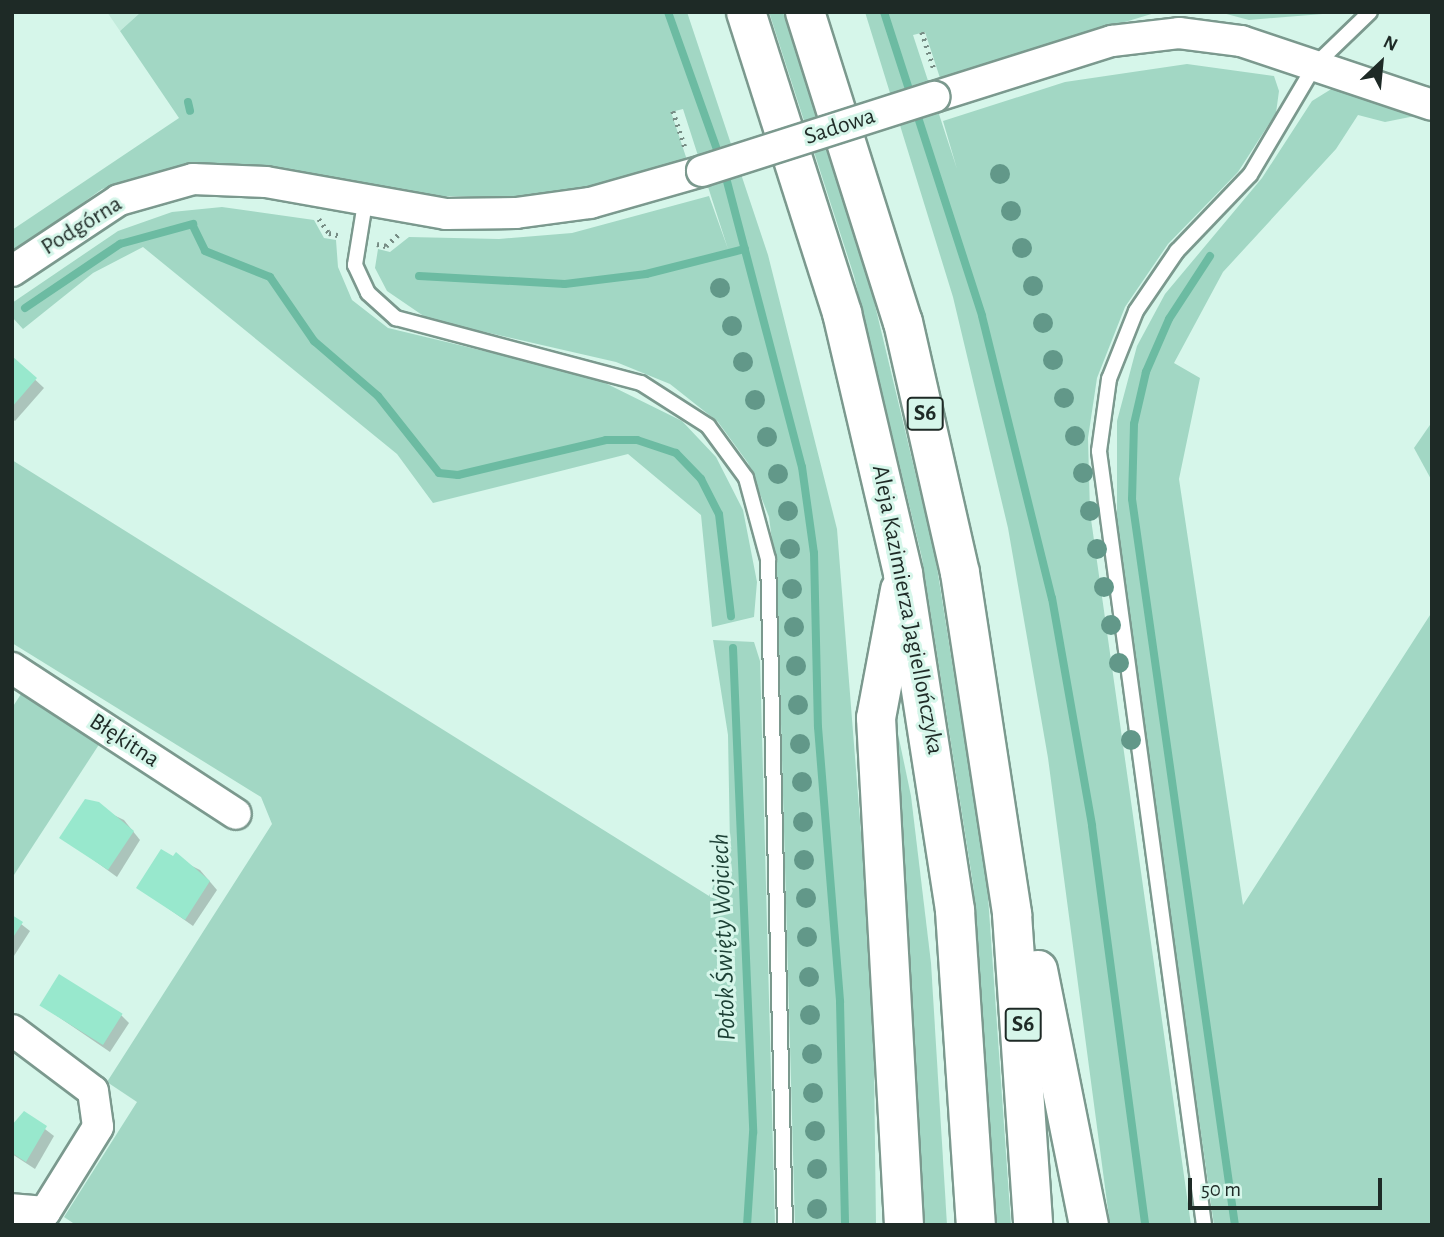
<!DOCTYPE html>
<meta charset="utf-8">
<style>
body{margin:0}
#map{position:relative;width:1444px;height:1237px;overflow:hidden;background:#d6f6ea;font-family:"Alegreya Sans",sans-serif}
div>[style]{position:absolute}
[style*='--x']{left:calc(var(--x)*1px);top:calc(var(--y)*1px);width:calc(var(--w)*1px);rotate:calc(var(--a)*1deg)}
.built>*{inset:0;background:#c3ebdc}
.green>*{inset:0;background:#a2d7c4}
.shadow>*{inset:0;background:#0003}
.stream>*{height:8px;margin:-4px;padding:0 4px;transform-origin:4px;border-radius:4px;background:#6cbba2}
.building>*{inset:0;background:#98e8cd;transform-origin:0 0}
.path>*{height:4.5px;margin-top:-2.25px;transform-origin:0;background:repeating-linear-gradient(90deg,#778d85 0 2px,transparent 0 7px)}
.roads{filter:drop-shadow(2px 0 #7b998e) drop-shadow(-2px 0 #7b998e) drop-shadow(0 2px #7b998e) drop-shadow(0 -2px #7b998e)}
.service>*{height:14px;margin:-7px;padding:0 7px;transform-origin:7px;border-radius:7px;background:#fff}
.minor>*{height:30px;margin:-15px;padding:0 15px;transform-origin:15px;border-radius:15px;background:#fff}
.motorway>*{height:38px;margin:-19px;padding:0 19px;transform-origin:19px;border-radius:19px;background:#fff}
.bridges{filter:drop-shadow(2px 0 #7b998e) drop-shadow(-2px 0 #7b998e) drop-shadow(0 2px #7b998e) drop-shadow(0 -2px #7b998e)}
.minor-bridge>*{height:30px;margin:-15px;padding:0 15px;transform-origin:15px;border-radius:15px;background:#fff}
.trees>*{width:20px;height:20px;margin:-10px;border-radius:50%;background:#629889}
span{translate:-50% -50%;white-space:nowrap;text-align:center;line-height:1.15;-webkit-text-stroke:6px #d6f6ea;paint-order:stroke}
.shield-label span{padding:2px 5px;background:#d6f6ea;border:2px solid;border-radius:5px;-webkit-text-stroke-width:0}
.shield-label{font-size:23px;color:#1e2a26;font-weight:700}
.street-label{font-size:24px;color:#1e2a26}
.water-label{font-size:26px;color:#1d4136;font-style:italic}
.frame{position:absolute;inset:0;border:14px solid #1e2a26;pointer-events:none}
.north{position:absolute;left:1346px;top:28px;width:70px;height:70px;-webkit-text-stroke:5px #d6f6ea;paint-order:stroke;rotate:26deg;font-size:19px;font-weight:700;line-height:28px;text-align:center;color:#1e2a26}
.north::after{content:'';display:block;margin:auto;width:24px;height:32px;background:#1e2a26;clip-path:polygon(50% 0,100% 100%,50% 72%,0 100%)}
.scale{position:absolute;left:1188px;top:1178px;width:194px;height:32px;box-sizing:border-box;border:4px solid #1e2a26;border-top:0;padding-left:9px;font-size:21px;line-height:24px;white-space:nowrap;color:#1e2a26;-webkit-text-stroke:5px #d6f6ea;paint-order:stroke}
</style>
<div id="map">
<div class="built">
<div style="clip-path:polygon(107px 12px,141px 12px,120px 31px)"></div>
</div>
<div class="green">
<div style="clip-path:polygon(141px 12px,687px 12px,768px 255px,837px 529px,873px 985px,876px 1225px,795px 1225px,777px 580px,769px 517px,748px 463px,718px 422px,670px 384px,616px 362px,428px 319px,387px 291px,375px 268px,378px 249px,390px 252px,409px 237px,499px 239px,572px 233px,709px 196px,728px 249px,683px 109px,671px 112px,687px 160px,591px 187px,511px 197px,433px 196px,272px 167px,193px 163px,102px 189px,12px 254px,12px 230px,179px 118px,120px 31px)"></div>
<div style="clip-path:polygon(769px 12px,783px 12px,867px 272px,935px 555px,987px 882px,1011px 1225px,997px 1225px,973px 884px,922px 558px,854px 276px)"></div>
<div style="clip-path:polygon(865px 12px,1158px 12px,940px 78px,925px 32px,913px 35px,957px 169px,943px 121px,1065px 82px,1187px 64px,1274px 76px,1279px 91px,1276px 113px,1238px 172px,1168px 244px,1125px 307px,1097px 378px,1088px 438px,1090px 512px,1191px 1225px,1110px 1225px,1048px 758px,1008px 528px,953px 297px)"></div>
<div style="clip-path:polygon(1219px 12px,1347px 12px,1249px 20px)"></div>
<div style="clip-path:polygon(1333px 88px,1420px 115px,1385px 122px,1358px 115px,1336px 149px,1223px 272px,1174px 363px,1200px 378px,1179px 479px,1243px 905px,1432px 612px,1432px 1225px,1214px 1225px,1117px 540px,1117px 421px,1137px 346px,1165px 294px,1262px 178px,1312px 101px)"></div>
<div style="clip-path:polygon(222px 207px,314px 220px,324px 238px,336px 240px,338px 267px,352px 300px,388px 328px,593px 377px,682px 421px,716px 457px,743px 510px,757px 582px,754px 617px,712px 627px,701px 515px,628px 454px,433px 503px,397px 454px,143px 247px,93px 273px,23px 329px,12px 317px,12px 303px,118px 231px,172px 212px)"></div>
<div style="clip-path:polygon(1432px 422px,1432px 481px,1414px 448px)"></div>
<div style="clip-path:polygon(12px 460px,709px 896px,730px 845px,728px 735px,713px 640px,754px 642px,760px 661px,775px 1225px,76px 1225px,64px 1217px,137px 1102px,107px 1082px,272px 824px,261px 797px,12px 643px)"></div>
<div style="clip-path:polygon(21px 694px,100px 743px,12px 878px,12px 708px)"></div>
<div style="clip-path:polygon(894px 715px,911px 796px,931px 963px,947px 1225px,925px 1225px)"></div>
</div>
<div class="shadow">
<div style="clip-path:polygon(12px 358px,44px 388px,15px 421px,12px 419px)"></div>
<div style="clip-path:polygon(85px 801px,124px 820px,140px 840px,117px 877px,62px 837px)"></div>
<div style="clip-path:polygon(162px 851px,200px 870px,217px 890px,193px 926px,138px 887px)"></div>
<div style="clip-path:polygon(12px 917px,30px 931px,12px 959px)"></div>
<div style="clip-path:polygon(41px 1005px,121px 1015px,129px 1023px,110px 1052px)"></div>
<div style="clip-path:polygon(24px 1113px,54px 1136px,35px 1169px,12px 1154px,12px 1130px)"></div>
</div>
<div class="stream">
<div style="--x:668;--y:12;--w:155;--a:70.4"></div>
<div style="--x:884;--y:12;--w:319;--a:72.1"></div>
<div style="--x:982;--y:316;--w:291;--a:76.1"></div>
<div style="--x:1052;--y:598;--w:231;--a:80"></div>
<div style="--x:1092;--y:826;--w:403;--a:82.4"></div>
<div style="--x:188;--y:102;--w:9;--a:77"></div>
<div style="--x:724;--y:170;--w:307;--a:75.3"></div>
<div style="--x:802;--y:467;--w:87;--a:82.1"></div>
<div style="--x:814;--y:553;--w:174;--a:88.7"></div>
<div style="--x:818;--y:727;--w:276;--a:85.4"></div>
<div style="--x:840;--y:1002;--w:223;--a:88.7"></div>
<div style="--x:194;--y:228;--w:25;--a:64"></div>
<div style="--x:205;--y:251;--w:70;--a:21.8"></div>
<div style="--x:270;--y:277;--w:78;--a:55.5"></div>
<div style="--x:314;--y:341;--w:84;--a:40.7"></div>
<div style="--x:378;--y:396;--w:98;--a:51.6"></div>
<div style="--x:439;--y:473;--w:19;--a:6"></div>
<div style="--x:458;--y:475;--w:152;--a:-13.3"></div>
<div style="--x:606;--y:440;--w:31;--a:0"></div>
<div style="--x:637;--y:440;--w:41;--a:18.4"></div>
<div style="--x:676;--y:453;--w:36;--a:46"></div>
<div style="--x:701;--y:479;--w:39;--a:63"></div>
<div style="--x:719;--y:514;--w:103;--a:83.3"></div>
<div style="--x:1210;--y:256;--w:75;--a:123.1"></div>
<div style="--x:1169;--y:319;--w:58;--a:113.5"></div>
<div style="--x:1146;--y:372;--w:53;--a:103"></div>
<div style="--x:1134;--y:424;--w:75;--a:91.5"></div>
<div style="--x:1132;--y:499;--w:733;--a:81.93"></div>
<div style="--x:419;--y:276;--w:146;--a:3.1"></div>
<div style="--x:565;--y:284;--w:82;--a:-7"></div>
<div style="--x:646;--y:274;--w:102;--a:-14.2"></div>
<div style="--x:25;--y:308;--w:115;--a:-34"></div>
<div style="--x:120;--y:244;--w:76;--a:-15.3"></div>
<div style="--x:733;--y:648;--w:485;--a:87.6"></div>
<div style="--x:753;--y:1133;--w:92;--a:93.7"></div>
</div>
<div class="building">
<div style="clip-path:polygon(12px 356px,37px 378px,12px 407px)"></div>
<div style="clip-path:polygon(85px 799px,99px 802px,134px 831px,108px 870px,59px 838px)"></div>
<div style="clip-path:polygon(161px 849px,173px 856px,176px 852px,210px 881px,185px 920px,136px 888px)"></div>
<div style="clip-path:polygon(12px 915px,23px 922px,12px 939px)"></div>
<div style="left:59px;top:974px;width:75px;height:37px;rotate:32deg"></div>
<div style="clip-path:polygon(24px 1111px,47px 1126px,26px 1162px,12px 1153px,12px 1125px)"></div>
</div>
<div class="path">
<div style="--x:922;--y:32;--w:38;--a:72"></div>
<div style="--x:673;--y:111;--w:41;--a:71.6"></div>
<div style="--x:319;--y:219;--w:17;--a:54"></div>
<div style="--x:329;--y:233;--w:12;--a:14"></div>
<div style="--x:377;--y:244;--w:9;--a:13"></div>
<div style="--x:386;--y:246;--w:18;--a:-43"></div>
</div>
<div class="roads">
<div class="service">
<div style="--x:365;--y:203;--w:63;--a:99.2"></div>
<div style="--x:355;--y:265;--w:31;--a:65"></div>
<div style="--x:368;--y:293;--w:38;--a:42"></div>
<div style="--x:396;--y:318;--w:253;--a:14.9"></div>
<div style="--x:641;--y:383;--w:80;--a:32.7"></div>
<div style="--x:708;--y:426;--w:64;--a:53.8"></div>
<div style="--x:746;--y:478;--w:84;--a:74.8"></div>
<div style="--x:768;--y:559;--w:666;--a:88.54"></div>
<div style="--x:1204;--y:1225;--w:781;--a:-97.73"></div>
<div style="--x:1099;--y:451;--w:73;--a:-82.1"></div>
<div style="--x:1109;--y:379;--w:73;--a:-68.3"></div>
<div style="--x:1136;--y:311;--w:73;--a:-55.7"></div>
<div style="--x:1177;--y:251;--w:105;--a:-46.2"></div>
<div style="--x:1250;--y:175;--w:128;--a:-59.4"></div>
<div style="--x:1315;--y:65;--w:76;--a:-43.9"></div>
</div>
<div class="minor">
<div style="--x:934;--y:97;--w:187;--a:-17.5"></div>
<div style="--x:1112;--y:41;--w:67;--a:-6.8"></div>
<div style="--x:1179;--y:33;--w:63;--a:7.4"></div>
<div style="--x:1241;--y:41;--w:201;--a:18.5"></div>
<div style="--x:12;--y:271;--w:128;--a:-33.6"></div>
<div style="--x:119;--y:200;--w:77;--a:-15.8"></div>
<div style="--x:193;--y:179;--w:73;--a:2.4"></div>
<div style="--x:266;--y:182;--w:183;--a:10.1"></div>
<div style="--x:446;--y:214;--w:70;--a:-0.8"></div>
<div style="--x:516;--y:213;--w:75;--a:-7.7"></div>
<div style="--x:590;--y:203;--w:116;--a:-15.9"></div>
<div style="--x:12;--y:668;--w:267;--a:33.1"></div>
<div style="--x:12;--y:1030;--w:101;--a:37"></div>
<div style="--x:93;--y:1091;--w:36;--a:82"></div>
<div style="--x:98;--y:1127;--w:100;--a:121.9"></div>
<div style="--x:45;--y:1212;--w:33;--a:-175"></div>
</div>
<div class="motorway">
<div style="--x:746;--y:12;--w:316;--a:72.3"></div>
<div style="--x:842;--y:313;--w:268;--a:76.8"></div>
<div style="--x:903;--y:574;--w:341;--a:81.2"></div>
<div style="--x:955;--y:911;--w:315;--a:86.2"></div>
<div style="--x:805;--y:12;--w:325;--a:72.5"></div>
<div style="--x:903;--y:322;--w:257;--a:77.2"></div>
<div style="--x:960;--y:573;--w:345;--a:81.3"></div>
<div style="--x:1012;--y:914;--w:312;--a:86.1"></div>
<div style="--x:900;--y:590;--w:130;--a:100.6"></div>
<div style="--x:876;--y:718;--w:508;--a:86.84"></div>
<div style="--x:1038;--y:970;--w:260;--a:78.7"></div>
</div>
</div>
<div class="bridges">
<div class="minor-bridge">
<div style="--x:702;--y:171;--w:244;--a:-17.7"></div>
</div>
</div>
<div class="trees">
<div style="left:1000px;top:174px"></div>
<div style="left:1011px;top:211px"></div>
<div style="left:1022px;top:248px"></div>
<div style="left:1033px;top:286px"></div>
<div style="left:720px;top:288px"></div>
<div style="left:1043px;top:323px"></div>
<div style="left:732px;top:326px"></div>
<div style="left:1053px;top:360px"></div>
<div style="left:743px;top:362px"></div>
<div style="left:1064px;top:398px"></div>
<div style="left:755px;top:400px"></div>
<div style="left:1075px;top:436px"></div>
<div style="left:767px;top:437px"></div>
<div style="left:1083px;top:473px"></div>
<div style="left:778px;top:474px"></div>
<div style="left:788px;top:511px"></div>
<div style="left:1090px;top:511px"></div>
<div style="left:790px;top:549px"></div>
<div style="left:1097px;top:549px"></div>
<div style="left:1104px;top:587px"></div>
<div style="left:792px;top:589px"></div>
<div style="left:1111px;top:625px"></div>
<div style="left:794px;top:627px"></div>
<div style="left:1119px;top:663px"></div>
<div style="left:796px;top:666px"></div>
<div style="left:798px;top:705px"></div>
<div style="left:1131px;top:740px"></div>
<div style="left:800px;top:744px"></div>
<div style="left:802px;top:782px"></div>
<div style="left:803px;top:822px"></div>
<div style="left:804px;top:860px"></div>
<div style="left:806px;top:898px"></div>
<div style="left:807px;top:937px"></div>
<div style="left:809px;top:977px"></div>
<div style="left:810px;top:1015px"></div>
<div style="left:812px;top:1054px"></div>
<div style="left:813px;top:1093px"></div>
<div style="left:815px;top:1131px"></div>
<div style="left:817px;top:1169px"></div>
<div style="left:817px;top:1209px"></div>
</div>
<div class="shield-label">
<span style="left:925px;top:414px">S6</span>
<span style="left:1023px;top:1025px">S6</span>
</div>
<div class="street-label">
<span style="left:840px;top:127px;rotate:-18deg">Sadowa</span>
<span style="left:82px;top:226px;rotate:-32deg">Podgórna</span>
<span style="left:907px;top:610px;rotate:79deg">Aleja Kazimierza Jagiellończyka</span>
<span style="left:124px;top:741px;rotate:33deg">Błękitna</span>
</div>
<div class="water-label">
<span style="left:724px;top:937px;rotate:-92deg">Potok Święty Wojciech</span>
</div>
<div class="frame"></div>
<div class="north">N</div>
<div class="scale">50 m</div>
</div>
